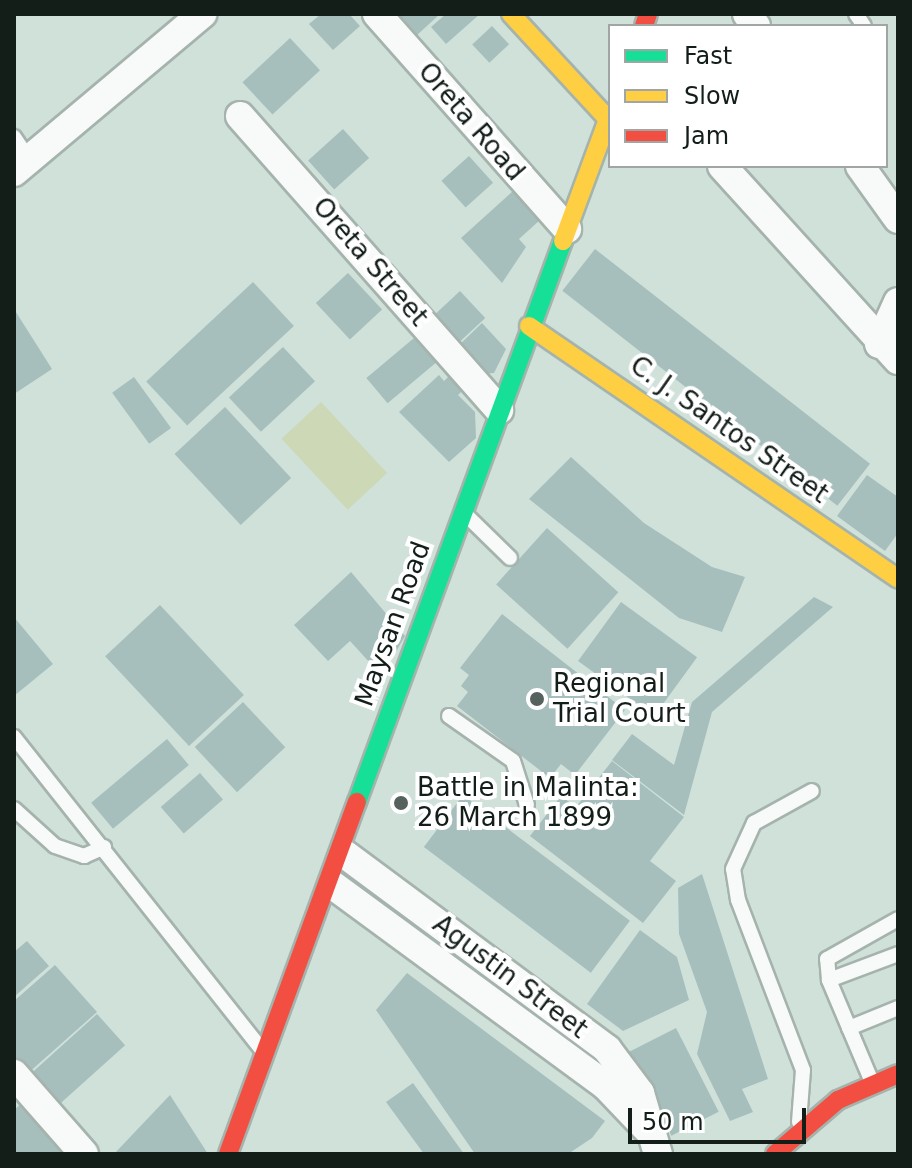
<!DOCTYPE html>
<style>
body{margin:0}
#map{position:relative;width:912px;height:1168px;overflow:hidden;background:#d0e1da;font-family:"DejaVu Sans",sans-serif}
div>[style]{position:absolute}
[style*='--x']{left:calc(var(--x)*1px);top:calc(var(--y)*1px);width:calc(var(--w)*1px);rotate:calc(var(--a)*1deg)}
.green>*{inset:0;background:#cdd8b6;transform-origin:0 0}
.building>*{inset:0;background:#a6bfbc;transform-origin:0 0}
.roads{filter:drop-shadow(2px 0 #a5b3ad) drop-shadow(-2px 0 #a5b3ad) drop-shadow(0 2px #a5b3ad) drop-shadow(0 -2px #a5b3ad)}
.lane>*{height:14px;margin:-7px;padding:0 7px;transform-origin:7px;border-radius:7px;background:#f8faf9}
.street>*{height:28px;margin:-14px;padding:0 14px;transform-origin:14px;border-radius:14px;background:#f8faf9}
.fast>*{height:18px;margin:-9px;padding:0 9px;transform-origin:9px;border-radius:9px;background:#16e098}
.slow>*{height:18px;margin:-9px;padding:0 9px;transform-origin:9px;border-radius:9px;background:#ffcf43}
.jam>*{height:18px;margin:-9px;padding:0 9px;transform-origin:9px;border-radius:9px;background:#f24e42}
.dots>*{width:22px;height:22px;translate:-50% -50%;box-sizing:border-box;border:4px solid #fff;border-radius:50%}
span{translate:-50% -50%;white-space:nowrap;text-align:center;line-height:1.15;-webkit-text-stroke:8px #fff;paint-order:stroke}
.street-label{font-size:26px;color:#131e19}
.poi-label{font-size:26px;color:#131e19}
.left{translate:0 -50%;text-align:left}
.frame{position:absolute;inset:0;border:16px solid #131e19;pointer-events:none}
.legend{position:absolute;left:608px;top:24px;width:280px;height:144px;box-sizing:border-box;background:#fff;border:2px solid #a1a5a3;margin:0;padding:10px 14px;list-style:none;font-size:24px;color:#131e19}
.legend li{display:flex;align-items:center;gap:16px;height:40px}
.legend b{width:40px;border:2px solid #a1a5a3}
.scale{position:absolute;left:628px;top:1108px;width:178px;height:36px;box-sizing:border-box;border:4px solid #131e19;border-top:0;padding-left:10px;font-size:24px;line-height:28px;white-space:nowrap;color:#131e19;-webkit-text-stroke:6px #fff;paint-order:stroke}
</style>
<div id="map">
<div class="green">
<div style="left:321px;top:402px;width:97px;height:54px;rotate:47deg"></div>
</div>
<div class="building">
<div style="clip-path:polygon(321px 14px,349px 14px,360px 26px,333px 50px,309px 24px)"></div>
<div style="clip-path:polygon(396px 14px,440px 14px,416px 36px)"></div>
<div style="clip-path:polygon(446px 14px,480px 14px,446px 44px,431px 27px)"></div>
<div style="left:492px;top:26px;width:25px;height:27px;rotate:47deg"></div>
<div style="left:290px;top:38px;width:44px;height:65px;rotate:47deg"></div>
<div style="left:343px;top:129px;width:39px;height:47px;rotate:48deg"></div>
<div style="left:469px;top:156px;width:36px;height:37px;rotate:48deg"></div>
<div style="clip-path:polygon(513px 191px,540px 220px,519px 239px,526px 247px,502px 283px,461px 238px)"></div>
<div style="left:595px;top:249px;width:349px;height:53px;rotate:38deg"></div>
<div style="left:348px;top:273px;width:50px;height:44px;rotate:47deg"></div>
<div style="left:253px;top:282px;width:60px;height:146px;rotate:47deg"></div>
<div style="left:460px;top:291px;width:37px;height:40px;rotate:47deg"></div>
<div style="clip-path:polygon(14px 309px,52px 369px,14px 394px)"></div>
<div style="clip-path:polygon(482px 323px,506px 349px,494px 373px,481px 374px,456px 348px)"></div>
<div style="left:420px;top:333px;width:33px;height:70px;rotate:50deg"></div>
<div style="left:283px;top:347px;width:47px;height:74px;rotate:47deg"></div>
<div style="clip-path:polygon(453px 372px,467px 386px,458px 395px,475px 412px,476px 438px,449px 462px,399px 412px,439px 375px,444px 381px)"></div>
<div style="left:134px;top:377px;width:63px;height:27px;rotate:54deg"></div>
<div style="left:225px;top:407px;width:97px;height:69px;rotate:47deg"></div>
<div style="clip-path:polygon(571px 457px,644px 523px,712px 567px,745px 577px,722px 632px,679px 618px,529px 499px)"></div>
<div style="clip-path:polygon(867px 475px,898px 497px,898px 533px,885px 551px,837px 516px)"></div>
<div style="left:547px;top:528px;width:96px;height:76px;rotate:42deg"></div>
<div style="clip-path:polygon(351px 572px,405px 636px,382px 676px,350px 641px,328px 661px,294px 625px)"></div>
<div style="clip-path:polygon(814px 597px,833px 607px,712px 712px,684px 815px,612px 760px,632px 734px,674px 765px,692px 702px)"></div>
<div style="left:621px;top:602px;width:94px;height:73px;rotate:36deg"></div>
<div style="left:160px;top:605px;width:123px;height:75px;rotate:47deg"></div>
<div style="clip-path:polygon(502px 614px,625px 710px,575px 775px,561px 764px,550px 778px,457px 706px,468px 692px,461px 686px,469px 675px,460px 668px)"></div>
<div style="clip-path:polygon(14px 617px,53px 664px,14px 696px)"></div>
<div style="left:243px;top:702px;width:62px;height:66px;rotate:47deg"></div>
<div style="left:167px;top:739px;width:34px;height:99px;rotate:50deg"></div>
<div style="clip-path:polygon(612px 761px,684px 817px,650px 861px,676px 881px,643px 923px,530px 836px,561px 796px,576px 807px)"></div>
<div style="left:200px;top:773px;width:35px;height:52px;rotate:49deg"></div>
<div style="left:463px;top:795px;width:209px;height:65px;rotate:37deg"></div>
<div style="clip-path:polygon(702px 874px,768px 1079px,742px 1089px,753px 1112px,730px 1121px,697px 1054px,707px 1012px,679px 934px,678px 888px)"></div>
<div style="clip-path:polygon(640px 930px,677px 957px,689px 1000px,623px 1031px,587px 1004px)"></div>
<div style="clip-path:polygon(27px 941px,49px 966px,14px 997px,14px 952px)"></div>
<div style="clip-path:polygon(55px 965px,97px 1012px,26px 1075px,14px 1062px,14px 1001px)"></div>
<div style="clip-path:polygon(407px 973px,605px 1121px,592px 1138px,568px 1154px,475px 1154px,376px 1010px)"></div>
<div style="left:97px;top:1014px;width:42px;height:94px;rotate:48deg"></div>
<div style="left:676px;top:1028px;width:94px;height:53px;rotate:63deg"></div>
<div style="clip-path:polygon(413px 1083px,464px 1154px,424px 1154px,386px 1102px)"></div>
<div style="clip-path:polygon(170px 1095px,208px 1154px,114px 1154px)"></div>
<div style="clip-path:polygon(22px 1103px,68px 1154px,15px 1154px,14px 1110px)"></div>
</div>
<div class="roads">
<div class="lane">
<div style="--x:856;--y:14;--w:14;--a:56"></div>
<div style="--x:14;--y:137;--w:29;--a:56"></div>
<div style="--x:467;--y:516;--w:60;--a:44.3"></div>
<div style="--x:449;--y:716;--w:78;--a:35.1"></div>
<div style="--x:513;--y:761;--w:46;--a:72.3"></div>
<div style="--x:14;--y:737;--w:396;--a:51.6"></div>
<div style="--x:14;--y:809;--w:55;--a:42.1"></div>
<div style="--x:55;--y:846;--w:31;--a:19"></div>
<div style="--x:84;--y:856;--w:22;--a:-24"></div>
<div style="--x:829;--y:980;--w:74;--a:-20.6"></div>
<div style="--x:849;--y:1028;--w:53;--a:-22.2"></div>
<div style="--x:872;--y:1082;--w:111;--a:-112.9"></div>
<div style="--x:829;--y:980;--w:21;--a:-95"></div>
<div style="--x:827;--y:959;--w:81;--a:-29.4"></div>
<div style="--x:799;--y:1122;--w:52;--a:-85.6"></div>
<div style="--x:803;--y:1070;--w:182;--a:-110.9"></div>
<div style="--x:738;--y:900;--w:31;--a:-99"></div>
<div style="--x:733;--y:869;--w:51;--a:-65.5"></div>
<div style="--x:754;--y:823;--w:66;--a:-28.9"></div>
</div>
<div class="street">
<div style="--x:377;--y:14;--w:287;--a:48.5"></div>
<div style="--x:747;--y:14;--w:15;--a:53"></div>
<div style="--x:240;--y:116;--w:392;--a:48.6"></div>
<div style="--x:722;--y:166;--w:262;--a:47.8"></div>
<div style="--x:860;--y:166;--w:65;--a:54.4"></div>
<div style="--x:14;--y:172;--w:246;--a:-40"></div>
<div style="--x:879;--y:344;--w:46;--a:-65.7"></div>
<div style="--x:346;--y:855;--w:325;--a:36.6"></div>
<div style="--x:607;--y:1049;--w:55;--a:53.1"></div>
<div style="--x:640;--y:1093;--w:64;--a:73.6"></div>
<div style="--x:334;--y:886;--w:338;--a:36.3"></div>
<div style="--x:606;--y:1086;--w:61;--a:46.3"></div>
<div style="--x:14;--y:1074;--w:106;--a:48.8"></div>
</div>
<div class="fast">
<div style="--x:357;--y:802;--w:598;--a:-69.84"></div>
</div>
<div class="slow">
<div style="--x:511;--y:14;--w:143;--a:47.3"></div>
<div style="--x:563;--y:241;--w:135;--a:-69.7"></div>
<div style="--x:529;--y:326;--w:447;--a:34.4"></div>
</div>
<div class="jam">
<div style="--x:644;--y:26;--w:13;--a:-72"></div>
<div style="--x:228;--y:1154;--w:375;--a:-69.9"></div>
<div style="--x:775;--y:1154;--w:83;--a:-40.6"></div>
<div style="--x:838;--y:1100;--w:65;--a:-23.4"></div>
</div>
</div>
<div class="dots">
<div style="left:537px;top:699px;background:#55625d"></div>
<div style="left:401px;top:803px;background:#55625d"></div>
</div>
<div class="street-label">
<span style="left:471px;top:122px;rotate:49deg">Oreta Road</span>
<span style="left:370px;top:262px;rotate:49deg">Oreta Street</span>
<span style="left:729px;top:430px;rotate:35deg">C. J. Santos Street</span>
<span style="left:393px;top:624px;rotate:-70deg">Maysan Road</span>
<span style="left:510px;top:977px;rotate:37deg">Agustin Street</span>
</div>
<div class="poi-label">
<span class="left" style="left:553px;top:699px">Regional<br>Trial Court</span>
<span class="left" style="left:417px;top:803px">Battle in Malinta:<br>26 March 1899</span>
</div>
<div class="frame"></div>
<ul class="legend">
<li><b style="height:10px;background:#16e098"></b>Fast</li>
<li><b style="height:10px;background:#ffcf43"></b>Slow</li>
<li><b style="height:10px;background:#f24e42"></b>Jam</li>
</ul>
<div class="scale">50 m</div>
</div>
